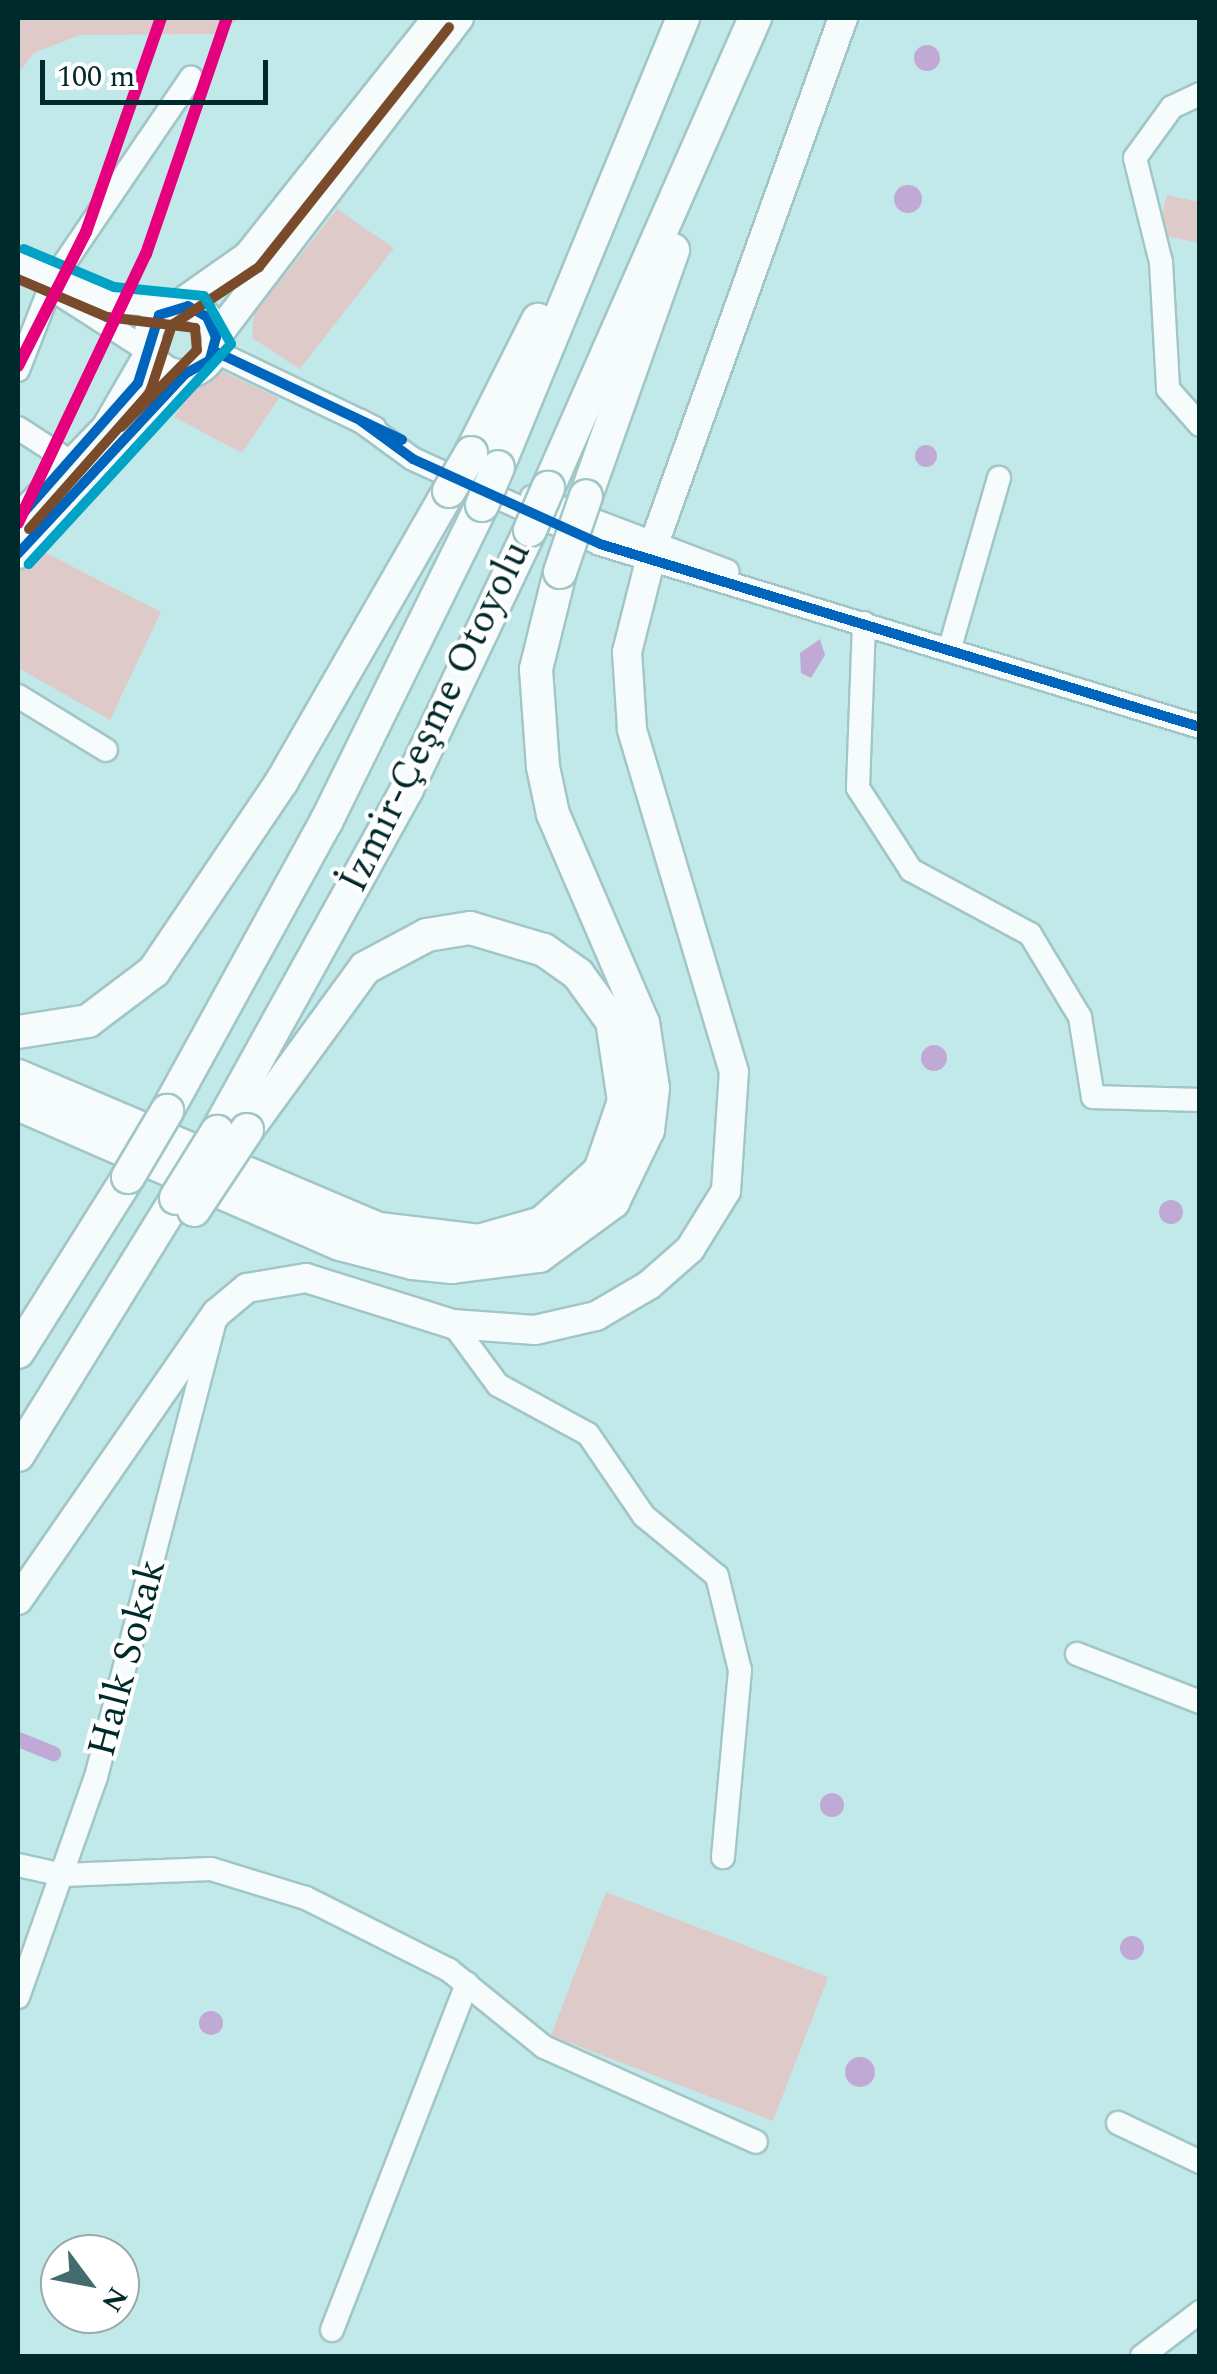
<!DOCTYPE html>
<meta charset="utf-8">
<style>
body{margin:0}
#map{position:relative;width:1217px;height:2374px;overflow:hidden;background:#c2e9ea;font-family:Spectral,serif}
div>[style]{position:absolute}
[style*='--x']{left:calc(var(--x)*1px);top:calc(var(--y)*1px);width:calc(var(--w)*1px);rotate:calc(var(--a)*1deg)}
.green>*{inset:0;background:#dfcaca;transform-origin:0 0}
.water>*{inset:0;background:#c1a9d6}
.round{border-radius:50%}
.canal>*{height:15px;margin:-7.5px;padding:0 7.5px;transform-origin:7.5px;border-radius:7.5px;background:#c1a9d6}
.roads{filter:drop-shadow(2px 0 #a2c6c7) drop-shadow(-2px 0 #a2c6c7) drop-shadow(0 2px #a2c6c7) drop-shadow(0 -2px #a2c6c7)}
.minor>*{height:22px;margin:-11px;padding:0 11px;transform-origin:11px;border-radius:11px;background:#f6fcfc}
.major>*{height:28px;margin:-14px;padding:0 14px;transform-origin:14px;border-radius:14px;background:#f6fcfc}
.major>.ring{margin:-14px;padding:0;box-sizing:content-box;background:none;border:28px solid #f6fcfc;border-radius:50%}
.highway>*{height:32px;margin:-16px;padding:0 16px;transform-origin:16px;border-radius:16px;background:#f6fcfc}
.bridges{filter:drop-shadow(2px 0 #a2c6c7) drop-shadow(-2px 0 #a2c6c7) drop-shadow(0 2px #a2c6c7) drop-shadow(0 -2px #a2c6c7)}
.highway-bridge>*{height:32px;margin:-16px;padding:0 16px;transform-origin:16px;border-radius:16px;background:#f6fcfc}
.bus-1>*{height:10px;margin:-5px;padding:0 5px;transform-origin:5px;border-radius:5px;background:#0065bd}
.bus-2>*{height:10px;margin:-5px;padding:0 5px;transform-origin:5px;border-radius:5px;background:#7a4b2a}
.bus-3>*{height:10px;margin:-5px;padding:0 5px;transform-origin:5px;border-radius:5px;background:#00a3c6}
.metro-1>*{height:12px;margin:-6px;padding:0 6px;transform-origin:6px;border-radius:6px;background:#e5007d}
span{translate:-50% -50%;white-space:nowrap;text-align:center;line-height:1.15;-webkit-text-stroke:8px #fff;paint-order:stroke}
.street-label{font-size:40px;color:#00292b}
.frame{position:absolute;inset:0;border:20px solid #00292b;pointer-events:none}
.north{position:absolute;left:40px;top:2234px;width:100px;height:100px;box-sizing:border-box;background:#fff;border:2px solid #99a9aa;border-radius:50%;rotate:122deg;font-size:28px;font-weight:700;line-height:40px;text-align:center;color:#00292b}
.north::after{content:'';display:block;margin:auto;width:35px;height:45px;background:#446c6e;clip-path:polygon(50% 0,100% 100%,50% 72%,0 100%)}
.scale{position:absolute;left:40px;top:60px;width:228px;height:45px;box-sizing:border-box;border:5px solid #00292b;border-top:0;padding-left:12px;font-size:30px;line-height:35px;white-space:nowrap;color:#00292b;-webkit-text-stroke:8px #fff;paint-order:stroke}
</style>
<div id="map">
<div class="green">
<div style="clip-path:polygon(18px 18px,240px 18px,218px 34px,80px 35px,34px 53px,18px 74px)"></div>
<div style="clip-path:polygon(1167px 195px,1199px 202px,1199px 243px,1157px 234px)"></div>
<div style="clip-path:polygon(337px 209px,394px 248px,300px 369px,252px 338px,254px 314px)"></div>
<div style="clip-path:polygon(209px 365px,279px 398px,242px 453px,174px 417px)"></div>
<div style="clip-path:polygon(38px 549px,161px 612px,110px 720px,18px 668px,18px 569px)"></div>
<div style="left:606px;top:1892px;width:238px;height:154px;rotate:21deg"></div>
</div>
<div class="water">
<div class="round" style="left:914px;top:45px;width:26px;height:26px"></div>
<div class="round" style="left:894px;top:185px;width:28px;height:28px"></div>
<div class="round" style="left:915px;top:445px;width:22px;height:22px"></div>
<div style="clip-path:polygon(820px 639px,825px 655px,811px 678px,801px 673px,800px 653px)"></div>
<div class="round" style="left:921px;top:1045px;width:26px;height:26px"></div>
<div class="round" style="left:1159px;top:1200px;width:24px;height:24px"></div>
<div class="round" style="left:820px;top:1793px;width:24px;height:24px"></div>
<div class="round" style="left:1120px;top:1936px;width:24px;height:24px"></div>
<div class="round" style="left:199px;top:2011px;width:24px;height:24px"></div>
<div class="round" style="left:845px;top:2057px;width:30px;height:30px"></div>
</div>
<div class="canal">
<div style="--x:18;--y:1739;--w:38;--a:22"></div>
</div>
<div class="roads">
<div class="minor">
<div style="--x:1200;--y:94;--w:31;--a:155"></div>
<div style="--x:1172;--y:107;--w:63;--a:126"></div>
<div style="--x:1135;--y:158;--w:107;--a:76"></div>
<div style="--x:1161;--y:262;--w:127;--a:86.8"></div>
<div style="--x:1168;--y:389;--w:48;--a:48.4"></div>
<div style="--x:18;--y:263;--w:100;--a:23"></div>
<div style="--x:110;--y:302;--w:67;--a:3.4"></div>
<div style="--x:64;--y:297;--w:102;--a:32.6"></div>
<div style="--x:214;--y:351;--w:178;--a:25.6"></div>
<div style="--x:18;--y:370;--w:97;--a:-68.7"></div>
<div style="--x:53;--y:280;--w:245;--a:-55.7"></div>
<div style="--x:361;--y:421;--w:64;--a:36.2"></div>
<div style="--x:413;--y:459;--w:205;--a:24.4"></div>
<div style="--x:600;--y:544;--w:627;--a:16.96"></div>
<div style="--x:18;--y:428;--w:64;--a:32.9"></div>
<div style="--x:532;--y:497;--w:209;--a:20.8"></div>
<div style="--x:864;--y:623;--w:165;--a:92.1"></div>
<div style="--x:858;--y:788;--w:98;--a:57.1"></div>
<div style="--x:911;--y:870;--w:135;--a:28.3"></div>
<div style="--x:1030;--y:934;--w:97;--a:58.9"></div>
<div style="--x:1080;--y:1017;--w:81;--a:80.8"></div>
<div style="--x:1093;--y:1097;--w:107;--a:1.6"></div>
<div style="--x:951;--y:644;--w:173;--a:-73.9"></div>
<div style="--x:18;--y:696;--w:103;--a:31.5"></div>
<div style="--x:453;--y:1324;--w:76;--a:53.6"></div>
<div style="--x:498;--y:1385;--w:102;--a:28.6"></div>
<div style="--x:588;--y:1434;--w:99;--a:55.7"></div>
<div style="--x:644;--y:1516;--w:94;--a:39.4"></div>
<div style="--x:717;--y:1576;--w:97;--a:76.3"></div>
<div style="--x:740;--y:1670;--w:188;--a:95.2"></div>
<div style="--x:1077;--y:1654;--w:132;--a:21.3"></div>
<div style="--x:18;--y:1865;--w:46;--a:12.5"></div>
<div style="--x:63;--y:1875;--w:148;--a:-2.3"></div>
<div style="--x:211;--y:1869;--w:99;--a:17"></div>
<div style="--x:306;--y:1898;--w:160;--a:26.7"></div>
<div style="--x:449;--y:1970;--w:122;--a:39"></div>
<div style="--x:544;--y:2047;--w:232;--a:24.1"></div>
<div style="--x:18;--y:1997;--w:233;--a:-70.5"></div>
<div style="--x:96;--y:1777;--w:471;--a:-75.4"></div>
<div style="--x:1118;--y:2123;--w:91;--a:25.4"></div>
<div style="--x:332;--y:2330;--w:372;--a:-68.7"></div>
<div style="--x:1142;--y:2356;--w:73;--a:-37.2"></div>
</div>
<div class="major">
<div class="ring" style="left:148px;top:306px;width:40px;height:40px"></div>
<div style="--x:177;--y:306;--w:87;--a:-35.2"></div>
<div style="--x:248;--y:256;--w:293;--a:-51.5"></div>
<div style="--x:216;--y:337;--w:401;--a:-52.7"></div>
<div style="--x:18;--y:519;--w:127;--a:-46"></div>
<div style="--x:106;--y:428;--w:88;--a:-59.9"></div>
<div style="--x:18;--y:554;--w:246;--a:-47.1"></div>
<div style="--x:18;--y:1600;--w:349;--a:-55.3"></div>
<div style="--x:217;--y:1313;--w:39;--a:-40"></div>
<div style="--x:247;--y:1288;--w:60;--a:-9.6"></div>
<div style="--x:306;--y:1278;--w:154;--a:17.4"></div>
<div style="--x:453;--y:1324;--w:82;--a:4.2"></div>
<div style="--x:535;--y:1330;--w:63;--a:-12.9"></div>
<div style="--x:596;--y:1316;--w:61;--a:-30.3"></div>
<div style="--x:649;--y:1285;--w:55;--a:-41.3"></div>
<div style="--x:690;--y:1249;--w:68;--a:-58.2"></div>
<div style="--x:726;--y:1191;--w:119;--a:-86.2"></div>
<div style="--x:734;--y:1072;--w:358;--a:-106.6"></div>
<div style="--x:632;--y:729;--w:77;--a:-93.7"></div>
<div style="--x:627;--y:652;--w:114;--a:-75.8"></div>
<div style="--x:655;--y:541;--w:556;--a:-70.23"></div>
</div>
<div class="highway">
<div style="--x:471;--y:453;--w:149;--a:-63.3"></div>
<div style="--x:498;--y:467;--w:486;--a:-67.6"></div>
<div style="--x:548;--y:488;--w:514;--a:-66.23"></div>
<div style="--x:586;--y:496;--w:261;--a:-70.5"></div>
<div style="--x:18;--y:1032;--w:71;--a:-8.9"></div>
<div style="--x:88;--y:1021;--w:83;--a:-37.1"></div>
<div style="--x:154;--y:971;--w:229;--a:-56"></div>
<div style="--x:282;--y:781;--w:335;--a:-60.1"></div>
<div style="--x:18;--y:1076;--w:392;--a:23"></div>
<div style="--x:379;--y:1229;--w:101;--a:6.8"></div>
<div style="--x:479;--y:1241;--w:66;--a:-15.9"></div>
<div style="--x:542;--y:1223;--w:78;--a:-41.9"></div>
<div style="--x:600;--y:1171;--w:74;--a:-71.1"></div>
<div style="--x:624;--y:1101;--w:81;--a:-98.5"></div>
<div style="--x:612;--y:1021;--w:58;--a:-125.9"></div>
<div style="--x:578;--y:974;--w:42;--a:-144.8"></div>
<div style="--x:544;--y:950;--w:77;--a:-163.4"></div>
<div style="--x:470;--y:928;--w:44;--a:170.8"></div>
<div style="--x:427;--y:935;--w:70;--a:152"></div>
<div style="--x:365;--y:968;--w:200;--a:126.1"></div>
<div style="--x:18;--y:1104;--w:351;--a:23.5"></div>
<div style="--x:340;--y:1244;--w:75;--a:14.6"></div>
<div style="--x:413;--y:1263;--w:39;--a:6"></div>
<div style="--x:452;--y:1267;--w:88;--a:-7.2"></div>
<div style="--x:539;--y:1256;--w:92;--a:-36.1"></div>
<div style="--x:613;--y:1202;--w:80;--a:-64.1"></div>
<div style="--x:648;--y:1130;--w:42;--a:-83.2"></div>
<div style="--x:653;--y:1088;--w:66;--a:-98.7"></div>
<div style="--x:643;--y:1023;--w:228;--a:-113.3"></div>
<div style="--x:553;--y:814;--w:48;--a:-102"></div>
<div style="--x:543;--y:767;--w:98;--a:-94.1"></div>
<div style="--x:536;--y:669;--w:100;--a:-76.1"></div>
<div style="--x:167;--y:1111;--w:330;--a:-61.2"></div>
<div style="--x:326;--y:822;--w:353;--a:-63.8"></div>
<div style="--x:217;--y:1132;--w:392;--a:-61"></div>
<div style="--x:407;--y:789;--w:287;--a:-64.6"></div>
<div style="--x:18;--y:1352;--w:207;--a:-57.8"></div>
<div style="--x:18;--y:1455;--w:297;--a:-58.3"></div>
</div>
</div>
<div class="bridges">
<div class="highway-bridge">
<div style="--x:449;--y:491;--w:44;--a:-59.9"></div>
<div style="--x:482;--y:505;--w:41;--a:-67.2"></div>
<div style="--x:530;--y:530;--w:46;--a:-66.8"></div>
<div style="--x:560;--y:572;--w:80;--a:-71.1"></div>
<div style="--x:128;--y:1177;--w:77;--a:-59.4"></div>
<div style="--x:176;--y:1198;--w:78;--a:-58.2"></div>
<div style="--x:194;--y:1210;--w:96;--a:-56.5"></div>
</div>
</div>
<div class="bus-1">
<div style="--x:214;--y:351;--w:208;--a:25.3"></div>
<div style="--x:361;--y:421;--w:64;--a:36.2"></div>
<div style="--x:413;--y:459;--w:205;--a:24.4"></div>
<div style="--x:600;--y:544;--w:627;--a:16.96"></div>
<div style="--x:18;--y:519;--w:181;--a:-48.6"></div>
<div style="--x:138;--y:383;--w:71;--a:-72.8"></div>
<div style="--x:159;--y:315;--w:30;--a:-17"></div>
<div style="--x:188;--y:306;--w:22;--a:30"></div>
<div style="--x:207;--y:317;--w:22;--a:66"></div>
<div style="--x:216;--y:337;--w:24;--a:105"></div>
<div style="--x:210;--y:360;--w:29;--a:151"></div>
<div style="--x:185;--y:374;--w:246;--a:132.9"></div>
</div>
<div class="bus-2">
<div style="--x:18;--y:279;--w:97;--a:23.1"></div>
<div style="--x:107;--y:317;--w:89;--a:7.1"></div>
<div style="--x:195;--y:328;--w:22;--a:85"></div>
<div style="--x:197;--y:350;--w:108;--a:134.6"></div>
<div style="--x:29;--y:529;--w:183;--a:-48.5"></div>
<div style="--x:150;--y:392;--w:71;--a:-71.8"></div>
<div style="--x:172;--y:325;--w:105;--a:-33.7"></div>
<div style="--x:259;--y:267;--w:306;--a:-51.6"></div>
</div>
<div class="bus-3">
<div style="--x:24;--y:249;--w:98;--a:22.9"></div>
<div style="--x:114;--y:287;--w:90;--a:5.7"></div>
<div style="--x:204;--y:296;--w:55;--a:60.6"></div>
<div style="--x:231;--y:344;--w:299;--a:132.6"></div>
</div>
<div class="metro-1">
<div style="--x:18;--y:366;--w:150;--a:-63.1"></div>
<div style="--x:86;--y:232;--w:227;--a:-70.7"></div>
<div style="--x:18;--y:523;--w:298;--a:-64.6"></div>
<div style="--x:146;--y:254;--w:250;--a:-71.1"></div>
</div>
<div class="street-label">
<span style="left:436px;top:717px;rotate:-64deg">İzmir-Çeşme Otoyolu</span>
<span style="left:128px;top:1658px;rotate:-75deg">Halk Sokak</span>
</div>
<div class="frame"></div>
<div class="north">N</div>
<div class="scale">100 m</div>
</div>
